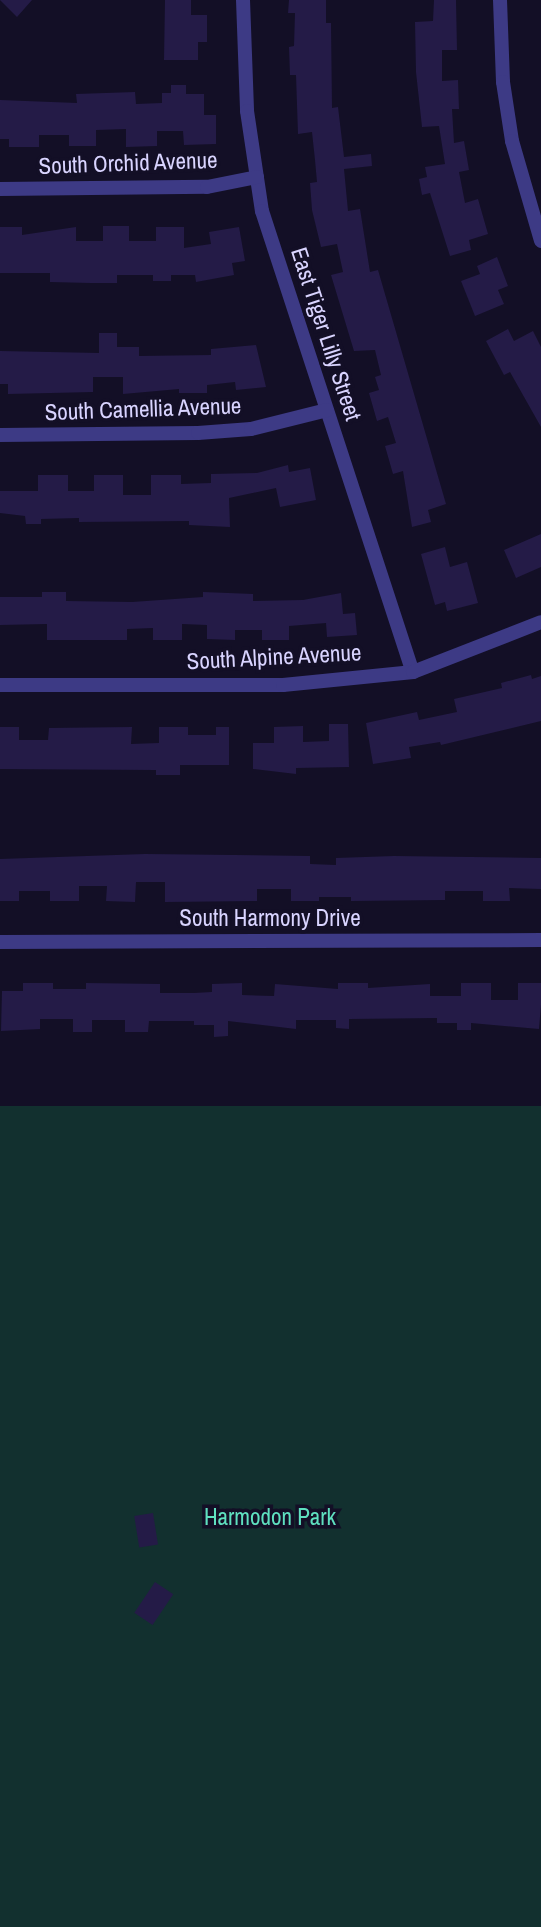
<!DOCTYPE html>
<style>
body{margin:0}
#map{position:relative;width:541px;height:1927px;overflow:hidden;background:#130f26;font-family:"Archivo Narrow",sans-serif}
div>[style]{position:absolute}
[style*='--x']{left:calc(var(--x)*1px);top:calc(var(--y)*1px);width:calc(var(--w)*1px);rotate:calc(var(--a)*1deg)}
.green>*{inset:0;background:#12302f;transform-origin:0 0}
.building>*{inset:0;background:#241b47;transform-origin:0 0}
.street>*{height:14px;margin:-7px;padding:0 7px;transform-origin:7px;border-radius:7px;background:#3d3a85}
span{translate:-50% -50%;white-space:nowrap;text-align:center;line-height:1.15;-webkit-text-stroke:7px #130f26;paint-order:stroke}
.street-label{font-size:23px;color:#d9d4ff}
.park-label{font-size:23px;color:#5fe0c0}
</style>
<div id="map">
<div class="green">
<div style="left:541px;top:1106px;width:821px;height:541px;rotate:90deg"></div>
</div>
<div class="building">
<div style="clip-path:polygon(0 0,32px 0,17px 17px)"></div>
<div style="clip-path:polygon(165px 0,191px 0,191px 15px,207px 15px,207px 42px,198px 42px,198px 60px,164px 60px)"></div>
<div style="clip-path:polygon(289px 0,326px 0,326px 23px,331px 23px,332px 108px,338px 107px,344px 157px,371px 154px,372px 166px,344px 169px,348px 211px,360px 209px,370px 272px,378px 270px,446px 504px,428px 510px,431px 522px,412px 527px,403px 471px,393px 474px,385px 446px,396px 443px,388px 417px,377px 421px,369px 393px,379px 390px,375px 377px,381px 375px,375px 350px,354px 351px,331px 275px,343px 272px,337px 244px,321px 247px,312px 210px,310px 183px,317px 182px,315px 160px,312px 132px,298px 134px,296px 75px,290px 75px,289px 47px,294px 46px,295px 13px,288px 13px)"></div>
<div style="clip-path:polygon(434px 0,456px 0,457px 50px,442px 50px,442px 81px,458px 80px,459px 109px,452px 109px,454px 143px,464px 141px,469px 170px,459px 172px,465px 203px,478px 199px,488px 234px,469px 240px,471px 250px,450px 256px,430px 193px,422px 195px,419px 179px,427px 177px,425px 167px,445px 164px,439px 126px,422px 127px,416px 72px,415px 22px,433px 21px)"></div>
<div style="clip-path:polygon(171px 85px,186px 85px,186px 94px,204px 94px,204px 115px,216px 115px,216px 144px,184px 145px,183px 131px,157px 131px,157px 146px,126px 147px,126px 129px,96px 130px,96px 146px,69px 146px,69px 135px,39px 135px,39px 147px,9px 147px,9px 139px,0 139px,0 100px,77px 103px,76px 94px,135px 92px,136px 104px,162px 103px,162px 93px,171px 93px)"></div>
<div style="clip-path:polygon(103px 226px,129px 226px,129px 241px,156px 241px,156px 227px,184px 227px,184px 248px,211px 244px,209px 232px,239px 227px,245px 261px,232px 263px,234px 275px,196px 282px,195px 275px,171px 275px,171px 281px,153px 281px,153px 275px,117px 275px,117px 283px,91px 283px,50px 282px,50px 273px,0 273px,0 227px,22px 227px,22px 235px,76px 227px,76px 241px,103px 241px)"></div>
<div style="clip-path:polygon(497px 257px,508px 286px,498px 290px,504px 304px,475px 316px,461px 281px,480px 274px,477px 266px)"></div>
<div style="clip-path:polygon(508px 329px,514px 341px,533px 331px,541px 347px,541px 427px,510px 372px,504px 375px,486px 341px)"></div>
<div style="clip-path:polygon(99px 333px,117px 333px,117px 347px,139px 347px,139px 356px,211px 355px,211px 349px,256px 345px,266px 387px,236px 390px,235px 382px,207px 385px,207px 393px,179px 393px,179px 389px,123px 394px,123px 377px,93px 377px,93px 392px,8px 394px,8px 384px,0 384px,0 351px,99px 353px)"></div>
<div style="clip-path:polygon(288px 465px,289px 472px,310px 468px,316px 500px,280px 507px,276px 488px,229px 498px,230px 527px,189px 525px,189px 521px,79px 522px,79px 518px,41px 519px,41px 524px,26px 524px,25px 516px,0 513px,0 491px,38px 491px,38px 475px,68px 475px,68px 491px,94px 491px,94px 475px,123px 475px,123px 495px,151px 495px,151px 475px,181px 475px,181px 484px,211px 483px,211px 474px,257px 473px)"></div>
<div style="clip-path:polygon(541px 534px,541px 567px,516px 578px,504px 550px)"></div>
<div style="clip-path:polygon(445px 547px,450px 567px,467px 562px,478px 603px,447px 611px,445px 602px,435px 605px,421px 554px)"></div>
<div style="clip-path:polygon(42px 592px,66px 592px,66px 601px,132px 602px,203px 597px,203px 592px,253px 594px,253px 601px,303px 600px,341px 593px,343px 614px,355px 613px,357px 635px,327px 637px,326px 623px,289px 626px,289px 640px,262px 640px,262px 630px,235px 630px,235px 640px,207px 639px,207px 625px,182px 624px,182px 640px,153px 640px,153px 628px,127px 629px,127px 640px,47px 640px,47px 624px,0 625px,0 597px,42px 597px)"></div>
<div style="clip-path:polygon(531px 675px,532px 679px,541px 676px,541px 721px,441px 745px,440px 742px,409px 747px,411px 758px,373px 764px,366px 723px,417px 712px,419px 720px,457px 712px,454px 699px,502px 688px,501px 683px)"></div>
<div style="clip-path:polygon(329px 724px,348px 724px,349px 767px,296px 768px,296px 774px,253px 769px,253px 743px,274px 743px,274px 727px,303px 726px,303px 742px,329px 741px)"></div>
<div style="clip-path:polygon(0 727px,19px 727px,19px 740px,48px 740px,49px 728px,132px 727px,131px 744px,159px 743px,159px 727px,188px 727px,188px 735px,216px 735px,216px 727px,229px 727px,229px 765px,180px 765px,180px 775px,156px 775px,156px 770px,0 769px)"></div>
<div style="clip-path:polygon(145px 854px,310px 856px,310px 864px,336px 865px,336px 858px,394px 856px,541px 858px,541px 889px,509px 888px,510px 901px,483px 901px,483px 891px,445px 891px,445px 900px,351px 901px,351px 897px,319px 897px,319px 901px,291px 901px,291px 889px,257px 889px,257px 901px,165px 902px,165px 882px,136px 882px,135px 902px,106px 901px,107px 886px,79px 886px,79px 901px,50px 901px,50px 891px,19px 891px,19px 901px,0 901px,0 859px)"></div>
<div style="clip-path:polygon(23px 983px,53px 983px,53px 989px,86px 989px,86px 983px,160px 984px,160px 993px,194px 993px,212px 992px,212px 984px,242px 983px,242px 995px,274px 996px,275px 984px,338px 989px,338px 983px,368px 983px,368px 988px,430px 984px,430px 996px,461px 996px,461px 983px,491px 983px,491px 1000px,518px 1000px,518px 983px,541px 983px,541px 1005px,539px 1029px,471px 1023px,471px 1030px,457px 1030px,457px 1023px,437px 1023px,437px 1018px,349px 1019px,349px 1029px,336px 1028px,336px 1020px,296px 1020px,296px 1029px,228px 1021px,228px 1036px,214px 1037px,214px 1025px,194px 1025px,194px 1021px,149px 1021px,148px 1032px,125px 1032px,125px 1020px,92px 1020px,92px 1032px,73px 1032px,73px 1019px,40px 1019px,40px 1029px,1px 1031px,2px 991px,23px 991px)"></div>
<div style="left:153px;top:1513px;width:32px;height:19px;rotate:81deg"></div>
<div style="left:155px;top:1582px;width:22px;height:37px;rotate:34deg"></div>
</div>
<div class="street">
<div style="--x:243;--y:0;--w:111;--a:87.9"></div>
<div style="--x:247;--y:111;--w:101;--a:81.5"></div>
<div style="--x:262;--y:211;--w:485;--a:71.9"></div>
<div style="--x:500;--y:0;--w:82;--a:87.9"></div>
<div style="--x:503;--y:82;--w:60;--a:81.3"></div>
<div style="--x:512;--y:141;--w:104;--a:73.8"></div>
<div style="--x:0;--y:189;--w:207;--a:-0.6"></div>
<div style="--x:207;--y:187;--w:51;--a:-11.3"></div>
<div style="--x:0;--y:435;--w:198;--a:-0.6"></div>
<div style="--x:198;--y:433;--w:53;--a:-4.3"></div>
<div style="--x:251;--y:429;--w:78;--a:-14"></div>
<div style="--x:0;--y:685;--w:283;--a:0"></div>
<div style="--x:283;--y:685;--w:131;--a:-5.7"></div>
<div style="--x:413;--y:672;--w:137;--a:-21.3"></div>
<div style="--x:0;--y:942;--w:541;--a:-0.21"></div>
</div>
<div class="street-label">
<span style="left:128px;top:163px;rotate:-2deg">South Orchid Avenue</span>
<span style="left:326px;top:334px;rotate:72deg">East Tiger Lilly Street</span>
<span style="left:143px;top:409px;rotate:-2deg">South Camellia Avenue</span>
<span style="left:274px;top:657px;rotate:-3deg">South Alpine Avenue</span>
<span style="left:270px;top:918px">South Harmony Drive</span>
</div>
<div class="park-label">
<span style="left:270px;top:1517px">Harmodon Park</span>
</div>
</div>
